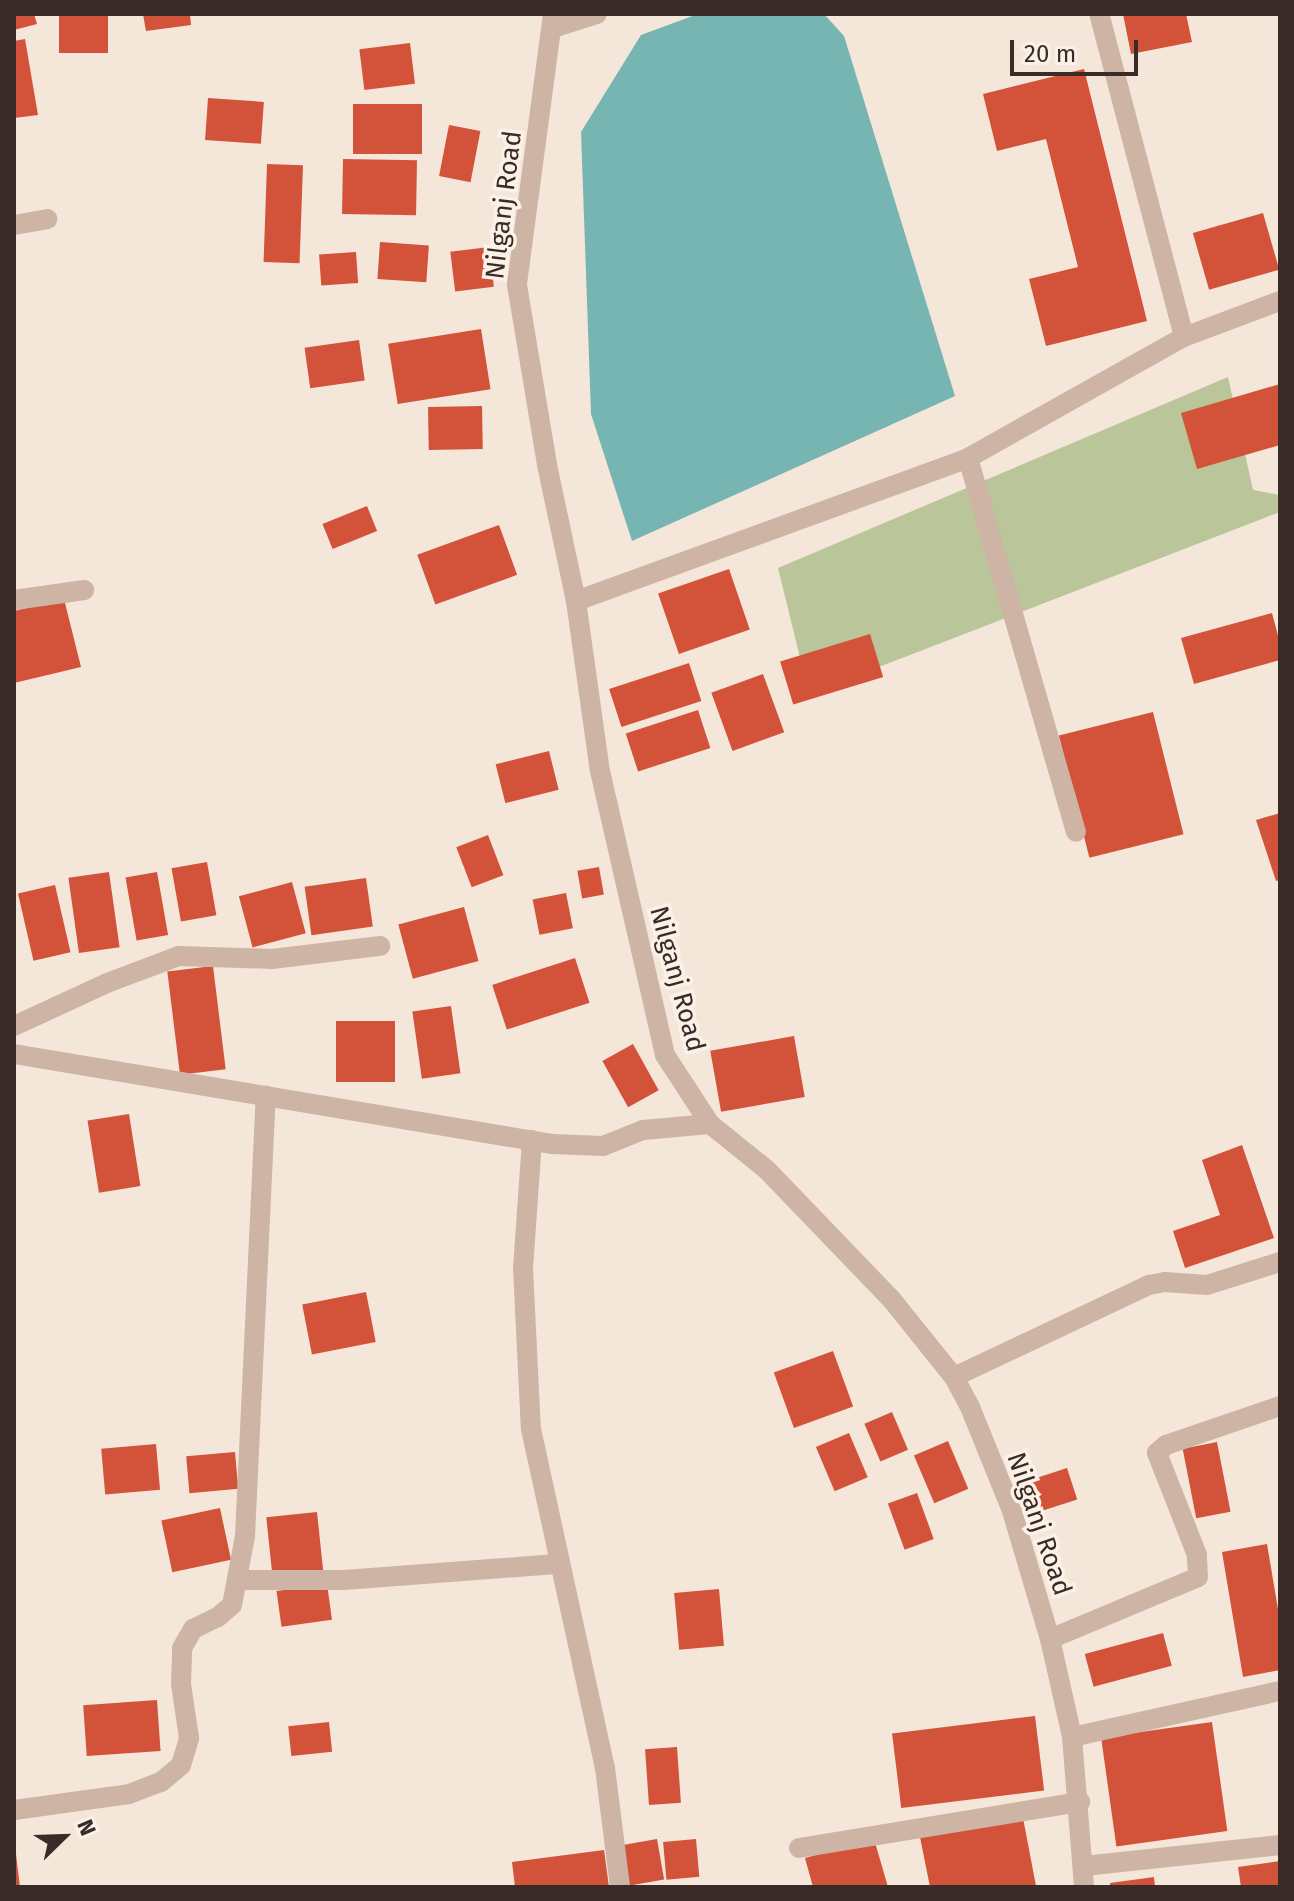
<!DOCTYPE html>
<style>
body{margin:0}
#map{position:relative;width:1294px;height:1901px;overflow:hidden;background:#f5e6da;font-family:"Fira Sans",sans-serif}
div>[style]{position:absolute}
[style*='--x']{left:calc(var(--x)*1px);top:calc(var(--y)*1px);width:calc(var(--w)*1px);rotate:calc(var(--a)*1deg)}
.green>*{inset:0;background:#bac599}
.water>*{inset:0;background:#76b5b2}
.building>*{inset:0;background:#d3523a;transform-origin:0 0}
.minor>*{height:20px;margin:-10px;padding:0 10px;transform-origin:10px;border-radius:10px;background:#ceb4a5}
span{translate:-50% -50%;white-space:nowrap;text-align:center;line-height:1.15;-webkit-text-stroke:7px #fbf1e7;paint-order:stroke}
.street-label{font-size:26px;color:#392b27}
.frame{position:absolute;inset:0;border:16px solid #392b27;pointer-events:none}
.north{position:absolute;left:24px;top:1797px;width:80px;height:80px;-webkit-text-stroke:6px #fbf1e7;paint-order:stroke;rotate:67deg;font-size:22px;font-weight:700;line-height:32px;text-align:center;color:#392b27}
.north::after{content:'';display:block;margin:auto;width:28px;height:36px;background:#392b27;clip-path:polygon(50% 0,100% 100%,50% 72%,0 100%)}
.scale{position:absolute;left:1010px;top:40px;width:128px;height:36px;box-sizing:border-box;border:4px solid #392b27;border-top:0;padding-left:10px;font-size:24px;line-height:28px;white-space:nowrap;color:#392b27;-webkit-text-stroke:6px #fbf1e7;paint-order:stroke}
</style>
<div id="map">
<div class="green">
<div style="clip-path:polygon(1228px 377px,1253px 490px,1280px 495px,1280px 512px,809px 694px,778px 568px)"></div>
</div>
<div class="water">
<div style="clip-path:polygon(698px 14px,824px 14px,844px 36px,955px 396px,632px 541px,591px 414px,581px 132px,641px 35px)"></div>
</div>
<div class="building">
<div style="clip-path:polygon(14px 14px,34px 14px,37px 24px,14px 30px)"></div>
<div style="left:59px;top:14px;width:49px;height:39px"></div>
<div style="clip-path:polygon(143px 14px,190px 14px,191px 25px,146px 31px)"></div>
<div style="clip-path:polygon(1123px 14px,1186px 14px,1192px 42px,1131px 54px)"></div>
<div style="clip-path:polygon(25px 39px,38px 115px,14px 118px,14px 41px)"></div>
<div style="left:410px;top:43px;width:41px;height:51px;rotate:83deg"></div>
<div style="clip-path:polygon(1084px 69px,1147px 321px,1046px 346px,1029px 279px,1078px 267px,1046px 139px,997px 151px,983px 94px)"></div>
<div style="left:208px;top:98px;width:56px;height:42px;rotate:4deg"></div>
<div style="left:353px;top:104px;width:69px;height:50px"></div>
<div style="left:449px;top:125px;width:32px;height:52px;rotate:11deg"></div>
<div style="left:343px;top:159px;width:74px;height:55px;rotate:1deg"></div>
<div style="left:267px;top:164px;width:36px;height:98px;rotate:2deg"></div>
<div style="left:1263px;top:213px;width:59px;height:73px;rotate:74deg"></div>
<div style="left:380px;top:242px;width:49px;height:37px;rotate:4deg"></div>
<div style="left:489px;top:247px;width:40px;height:39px;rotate:83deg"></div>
<div style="left:356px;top:252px;width:31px;height:37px;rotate:86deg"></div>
<div style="left:481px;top:329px;width:61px;height:94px;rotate:81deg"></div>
<div style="left:359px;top:340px;width:41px;height:55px;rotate:82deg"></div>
<div style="clip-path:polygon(1280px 384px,1280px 445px,1197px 469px,1181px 413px)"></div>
<div style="left:482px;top:406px;width:43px;height:54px;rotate:89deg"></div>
<div style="left:367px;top:506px;width:27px;height:48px;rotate:68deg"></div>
<div style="left:499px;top:525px;width:53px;height:87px;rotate:70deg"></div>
<div style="left:729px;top:569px;width:64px;height:75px;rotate:71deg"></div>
<div style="clip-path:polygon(64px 599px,81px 667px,14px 683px,14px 611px)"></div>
<div style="clip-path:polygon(1272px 613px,1280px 643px,1280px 660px,1194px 684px,1181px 638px)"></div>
<div style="left:870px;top:634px;width:45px;height:94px;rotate:73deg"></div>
<div style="left:689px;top:663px;width:40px;height:84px;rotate:72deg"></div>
<div style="left:763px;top:674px;width:62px;height:55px;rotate:70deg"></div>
<div style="left:698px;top:710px;width:40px;height:76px;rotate:72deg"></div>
<div style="left:1153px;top:712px;width:126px;height:97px;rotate:76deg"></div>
<div style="left:549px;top:751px;width:40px;height:55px;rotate:76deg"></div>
<div style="clip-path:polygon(1280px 813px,1280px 880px,1276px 881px,1256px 820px)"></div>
<div style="left:488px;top:835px;width:43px;height:34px;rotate:69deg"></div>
<div style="left:207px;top:862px;width:54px;height:36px;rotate:80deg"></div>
<div style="left:599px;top:867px;width:28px;height:22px;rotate:80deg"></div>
<div style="left:109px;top:872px;width:76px;height:41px;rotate:82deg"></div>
<div style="left:157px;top:872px;width:64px;height:32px;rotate:80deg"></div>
<div style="left:366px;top:878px;width:49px;height:62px;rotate:82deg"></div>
<div style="left:292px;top:882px;width:53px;height:55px;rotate:75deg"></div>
<div style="left:55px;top:885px;width:69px;height:38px;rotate:77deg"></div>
<div style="left:566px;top:893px;width:36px;height:34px;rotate:79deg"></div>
<div style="left:464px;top:907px;width:56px;height:68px;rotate:75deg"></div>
<div style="left:575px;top:958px;width:47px;height:87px;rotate:72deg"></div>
<div style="left:213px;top:966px;width:104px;height:46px;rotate:83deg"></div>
<div style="left:451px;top:1006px;width:68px;height:39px;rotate:82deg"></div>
<div style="left:336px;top:1021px;width:59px;height:61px"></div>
<div style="left:794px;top:1036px;width:62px;height:85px;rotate:80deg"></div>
<div style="left:633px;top:1044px;width:53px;height:35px;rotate:61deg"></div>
<div style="left:129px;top:1114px;width:73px;height:42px;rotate:81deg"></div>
<div style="clip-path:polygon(1242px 1145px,1274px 1238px,1185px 1268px,1173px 1231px,1220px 1215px,1202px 1160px)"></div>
<div style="left:366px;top:1292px;width:51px;height:65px;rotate:79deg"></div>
<div style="left:833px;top:1351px;width:59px;height:63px;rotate:70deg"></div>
<div style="left:892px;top:1412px;width:41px;height:30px;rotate:67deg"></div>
<div style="left:849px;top:1433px;width:48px;height:36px;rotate:67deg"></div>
<div style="left:948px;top:1441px;width:52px;height:37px;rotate:67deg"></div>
<div style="left:1217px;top:1442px;width:71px;height:35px;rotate:79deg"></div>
<div style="left:156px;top:1444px;width:46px;height:55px;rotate:85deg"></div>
<div style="left:235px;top:1452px;width:37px;height:49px;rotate:85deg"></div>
<div style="left:1067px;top:1468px;width:33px;height:49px;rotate:72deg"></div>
<div style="left:917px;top:1493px;width:49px;height:31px;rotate:70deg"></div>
<div style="left:220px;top:1508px;width:53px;height:60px;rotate:78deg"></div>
<div style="left:317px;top:1512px;width:61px;height:51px;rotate:84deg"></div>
<div style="clip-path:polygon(1267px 1544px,1280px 1621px,1280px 1670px,1243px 1677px,1222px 1552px)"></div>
<div style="left:327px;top:1584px;width:36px;height:51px;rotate:82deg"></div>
<div style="left:719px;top:1589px;width:57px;height:45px;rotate:85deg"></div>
<div style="left:1163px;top:1633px;width:34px;height:81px;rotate:75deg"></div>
<div style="left:157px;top:1700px;width:51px;height:74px;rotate:86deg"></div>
<div style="left:1035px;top:1716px;width:75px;height:144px;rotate:83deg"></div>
<div style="left:329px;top:1722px;width:30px;height:41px;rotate:84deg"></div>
<div style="left:1212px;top:1722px;width:110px;height:112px;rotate:82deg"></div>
<div style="left:677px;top:1747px;width:56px;height:32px;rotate:86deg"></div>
<div style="clip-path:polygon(1023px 1818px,1036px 1886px,930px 1887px,920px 1837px)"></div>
<div style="left:657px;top:1839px;width:41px;height:36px;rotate:80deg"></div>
<div style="left:696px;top:1839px;width:38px;height:33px;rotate:85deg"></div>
<div style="clip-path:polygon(874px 1839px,888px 1887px,813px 1887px,805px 1858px)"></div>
<div style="clip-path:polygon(604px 1850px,609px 1887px,515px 1887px,512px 1862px)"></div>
<div style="clip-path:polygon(14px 1854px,16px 1854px,20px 1887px,14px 1887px)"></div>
<div style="clip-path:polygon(1280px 1861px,1280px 1887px,1241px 1887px,1238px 1867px)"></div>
<div style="clip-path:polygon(1154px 1877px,1155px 1887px,1110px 1887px,1110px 1883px)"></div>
</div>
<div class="minor">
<div style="--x:553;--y:14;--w:273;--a:97.6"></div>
<div style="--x:517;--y:285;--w:182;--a:80.5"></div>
<div style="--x:547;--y:465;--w:139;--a:78"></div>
<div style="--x:576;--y:601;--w:172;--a:82"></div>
<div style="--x:600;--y:771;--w:291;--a:77.1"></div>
<div style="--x:665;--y:1055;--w:82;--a:56.9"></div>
<div style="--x:710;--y:1124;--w:73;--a:38.9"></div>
<div style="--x:767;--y:1170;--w:180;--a:46.1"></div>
<div style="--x:892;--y:1300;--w:99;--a:51.2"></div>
<div style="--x:954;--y:1377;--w:34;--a:62"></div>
<div style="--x:970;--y:1407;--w:112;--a:68"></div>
<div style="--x:1012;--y:1511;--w:134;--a:73.5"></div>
<div style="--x:1050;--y:1639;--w:100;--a:77.3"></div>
<div style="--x:1072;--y:1737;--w:150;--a:85.4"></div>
<div style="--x:553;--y:28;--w:46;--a:-17.7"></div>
<div style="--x:14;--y:225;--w:34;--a:-10"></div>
<div style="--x:1184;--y:337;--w:103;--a:-20.6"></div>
<div style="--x:968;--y:458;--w:389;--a:73.9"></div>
<div style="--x:14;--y:600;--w:71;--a:-8.1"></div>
<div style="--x:576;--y:601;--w:417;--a:-20"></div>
<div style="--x:968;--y:458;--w:248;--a:-29.3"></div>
<div style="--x:1184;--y:337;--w:334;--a:-104.7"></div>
<div style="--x:14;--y:1026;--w:102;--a:-24.8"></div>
<div style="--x:107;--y:983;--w:77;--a:-20.6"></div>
<div style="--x:179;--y:956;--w:93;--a:1.8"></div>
<div style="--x:272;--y:959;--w:109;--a:-6.9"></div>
<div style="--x:14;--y:1054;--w:545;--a:9.5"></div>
<div style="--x:552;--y:1144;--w:51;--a:2.2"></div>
<div style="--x:603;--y:1146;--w:43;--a:-21.8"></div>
<div style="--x:643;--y:1130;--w:67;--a:-5.1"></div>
<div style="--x:532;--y:1140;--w:128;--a:94"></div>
<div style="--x:523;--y:1268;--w:161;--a:87.2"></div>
<div style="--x:531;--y:1429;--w:347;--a:77.7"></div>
<div style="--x:605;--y:1768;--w:120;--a:82.8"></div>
<div style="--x:954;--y:1377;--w:216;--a:-25.3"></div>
<div style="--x:1149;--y:1285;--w:16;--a:-11"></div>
<div style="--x:1165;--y:1282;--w:42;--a:4.1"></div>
<div style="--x:1207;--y:1285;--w:77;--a:-17.5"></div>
<div style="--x:239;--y:1580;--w:105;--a:0"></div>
<div style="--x:344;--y:1580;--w:216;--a:-4.3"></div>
<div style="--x:1050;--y:1639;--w:160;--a:-22.7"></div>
<div style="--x:1198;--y:1577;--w:22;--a:-93"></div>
<div style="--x:1197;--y:1555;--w:110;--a:-111.4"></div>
<div style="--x:1157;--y:1453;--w:12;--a:-42"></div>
<div style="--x:1166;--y:1445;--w:120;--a:-18.9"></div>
<div style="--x:1072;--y:1737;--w:213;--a:-12.5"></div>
<div style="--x:14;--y:1810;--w:116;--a:-7.9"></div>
<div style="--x:129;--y:1794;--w:34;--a:-21"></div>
<div style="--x:161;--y:1782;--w:26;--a:-40"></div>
<div style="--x:181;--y:1765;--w:28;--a:-73"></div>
<div style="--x:189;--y:1738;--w:55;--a:-98.4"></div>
<div style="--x:181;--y:1684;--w:36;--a:-88"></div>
<div style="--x:182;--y:1648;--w:22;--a:-60"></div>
<div style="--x:193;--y:1629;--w:28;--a:-26"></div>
<div style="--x:218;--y:1617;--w:18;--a:-41"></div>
<div style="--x:232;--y:1605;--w:70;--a:-79.3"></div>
<div style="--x:245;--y:1536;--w:441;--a:-87.3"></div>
<div style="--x:799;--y:1848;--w:285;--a:-9.3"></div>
<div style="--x:1084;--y:1866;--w:197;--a:-6.1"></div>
</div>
<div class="street-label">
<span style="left:504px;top:205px;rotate:-83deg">Nilganj Road</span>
<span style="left:677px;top:979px;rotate:75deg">Nilganj Road</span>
<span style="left:1039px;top:1524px;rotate:71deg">Nilganj Road</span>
</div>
<div class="frame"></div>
<div class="north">N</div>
<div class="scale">20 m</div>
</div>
